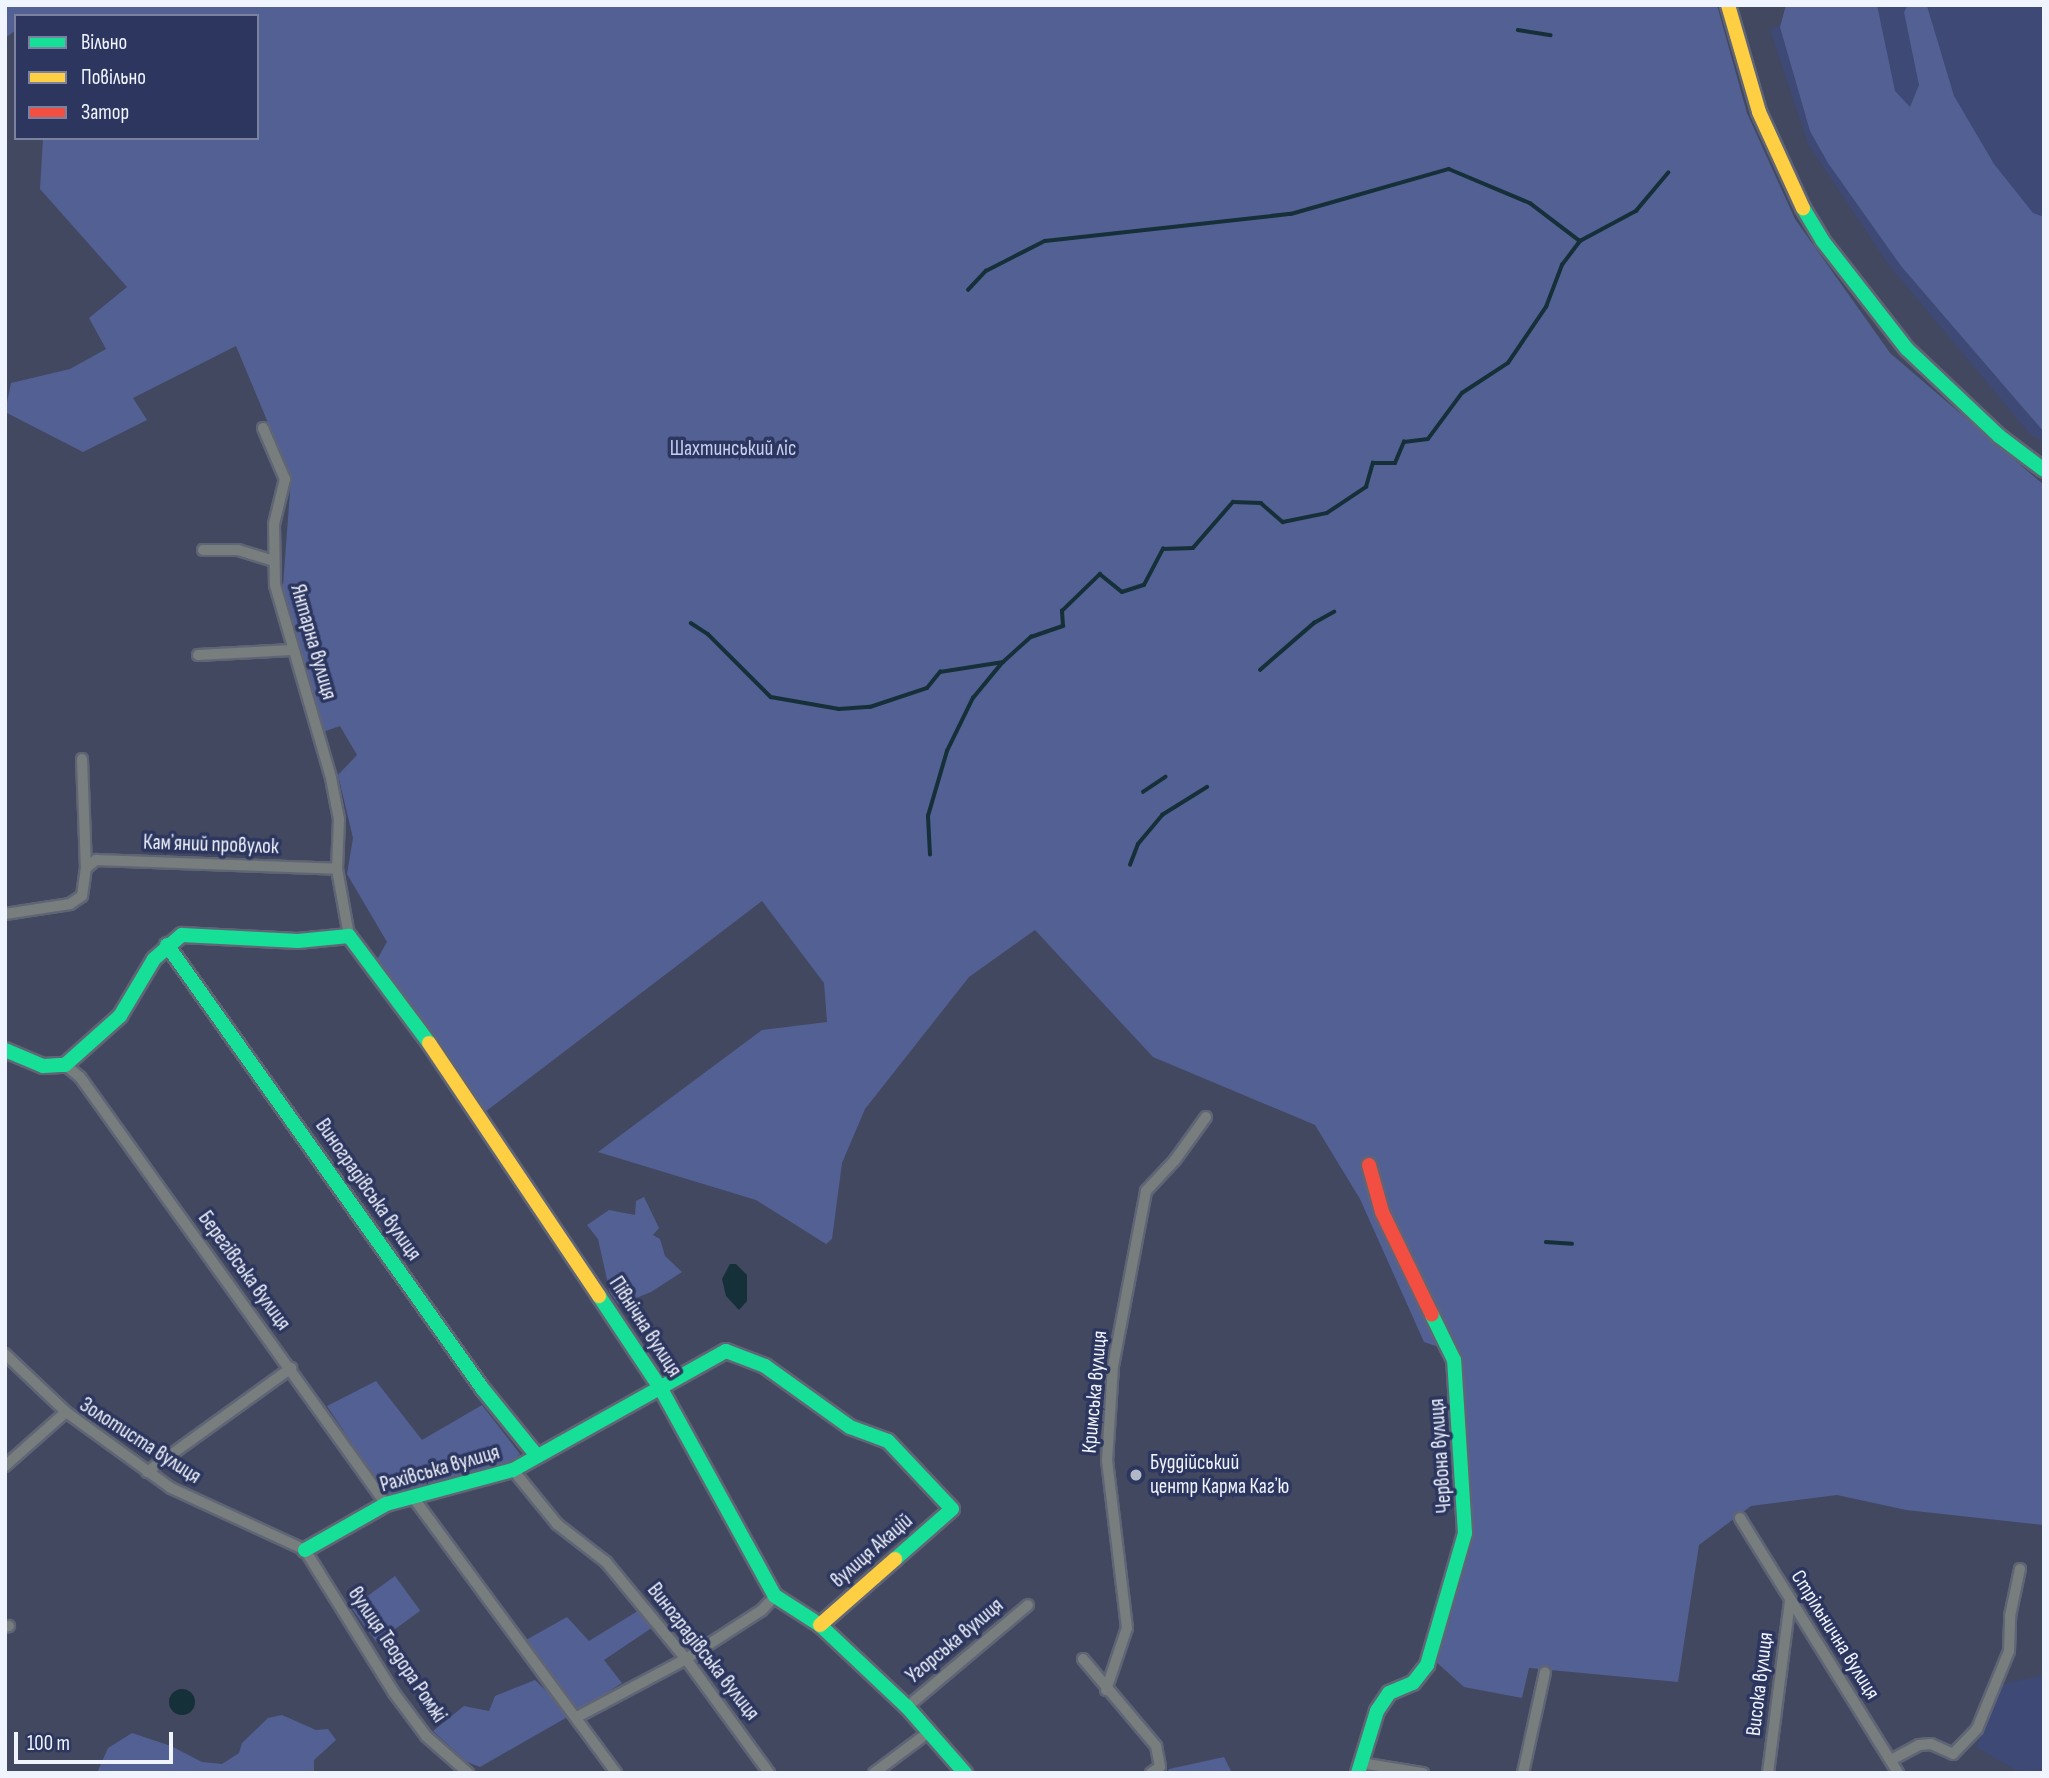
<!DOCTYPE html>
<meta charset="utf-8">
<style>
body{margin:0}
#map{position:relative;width:2049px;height:1778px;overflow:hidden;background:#42485f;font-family:"Sofia Sans Condensed",sans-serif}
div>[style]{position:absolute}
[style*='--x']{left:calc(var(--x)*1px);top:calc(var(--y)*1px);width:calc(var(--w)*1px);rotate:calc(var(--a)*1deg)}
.built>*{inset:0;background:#3e4976}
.green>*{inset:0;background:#536094;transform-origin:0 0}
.water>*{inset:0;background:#153038}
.round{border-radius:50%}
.stream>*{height:3.5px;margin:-1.75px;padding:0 1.75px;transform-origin:1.75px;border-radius:1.75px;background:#153038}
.roads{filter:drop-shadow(2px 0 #606576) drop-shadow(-2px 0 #606576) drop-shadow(0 2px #606576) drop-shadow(0 -2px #606576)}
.street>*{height:10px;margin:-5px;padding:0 5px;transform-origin:5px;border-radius:5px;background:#787e7e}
.fast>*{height:14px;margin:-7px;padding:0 7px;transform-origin:7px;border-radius:7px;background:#16e098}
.slow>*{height:14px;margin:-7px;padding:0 7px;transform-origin:7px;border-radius:7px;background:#ffcf43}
.jam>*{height:14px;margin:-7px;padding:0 7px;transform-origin:7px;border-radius:7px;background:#f24e42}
.dots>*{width:19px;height:19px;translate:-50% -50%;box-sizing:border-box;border:4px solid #2c365f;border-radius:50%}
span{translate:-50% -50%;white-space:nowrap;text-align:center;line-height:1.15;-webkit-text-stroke:7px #2c365f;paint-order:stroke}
.park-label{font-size:21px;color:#c6d0f2}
.street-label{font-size:21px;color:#f0f4fe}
.poi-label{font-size:21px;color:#f0f4fe}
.left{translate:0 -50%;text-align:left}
.frame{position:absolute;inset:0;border:7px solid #f0f4fe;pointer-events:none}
.legend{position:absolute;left:14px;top:14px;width:245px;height:126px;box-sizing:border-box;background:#2c365f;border:2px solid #7a829f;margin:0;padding:9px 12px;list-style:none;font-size:21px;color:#f0f4fe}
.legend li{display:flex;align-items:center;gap:14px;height:35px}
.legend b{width:35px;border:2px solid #7a829f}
.scale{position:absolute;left:14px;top:1732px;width:159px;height:32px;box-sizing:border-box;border:4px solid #f0f4fe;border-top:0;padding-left:9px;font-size:21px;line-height:24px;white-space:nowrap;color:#f0f4fe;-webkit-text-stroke:5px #2c365f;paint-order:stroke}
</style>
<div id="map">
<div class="built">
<div style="clip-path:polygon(1825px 5px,2044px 5px,2044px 442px,2030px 434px,1888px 264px,1808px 144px,1770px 30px)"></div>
<div style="clip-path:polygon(2044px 1675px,2044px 1773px,2020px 1773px,1976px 1747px,2003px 1684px)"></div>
</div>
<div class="green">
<div style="clip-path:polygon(5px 5px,1717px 5px,1747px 113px,1795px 219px,1890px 353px,2044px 485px,2044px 1525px,1906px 1510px,1837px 1495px,1751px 1506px,1699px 1545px,1678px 1682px,1529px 1668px,1522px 1698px,1464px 1687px,1435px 1661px,1473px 1520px,1457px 1353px,1424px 1342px,1360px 1199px,1315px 1125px,1153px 1057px,1035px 930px,969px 977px,865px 1109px,842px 1163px,832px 1239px,826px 1244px,756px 1200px,598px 1152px,762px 1030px,827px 1022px,824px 983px,762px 901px,485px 1112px,375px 963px,387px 942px,347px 874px,353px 838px,338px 775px,357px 755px,340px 726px,323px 732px,282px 599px,291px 478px,236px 346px,133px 398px,147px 420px,83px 452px,5px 412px,11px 383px,70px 369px,106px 349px,89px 318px,127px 287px,40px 189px,43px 138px,257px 138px,257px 16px,16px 16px,16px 30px,5px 38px)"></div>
<div style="clip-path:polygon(1786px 5px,1877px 5px,1895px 91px,1910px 107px,1919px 85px,1904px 12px,1908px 5px,1927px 6px,1954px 96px,1994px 164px,2033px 213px,2044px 217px,2044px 432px,1901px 266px,1828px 163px,1810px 131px,1780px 27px)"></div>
<div style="clip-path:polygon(644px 1197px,659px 1228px,653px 1235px,660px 1239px,665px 1256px,682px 1272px,651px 1292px,619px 1305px,610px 1293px,598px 1239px,587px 1225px,609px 1210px,635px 1215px,636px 1201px)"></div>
<div style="clip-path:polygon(376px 1381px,422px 1440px,482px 1405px,520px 1454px,512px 1464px,388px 1498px,327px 1406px)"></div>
<div style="left:395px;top:1576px;width:43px;height:54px;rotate:54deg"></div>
<div style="clip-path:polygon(641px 1609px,653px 1627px,604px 1660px,622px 1683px,578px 1711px,526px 1640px,567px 1617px,589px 1641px)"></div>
<div style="clip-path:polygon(535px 1680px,571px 1715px,480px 1767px,467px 1762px,433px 1731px,464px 1706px,489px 1711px,495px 1696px)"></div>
<div style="clip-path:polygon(282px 1715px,316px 1730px,328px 1729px,336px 1740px,314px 1760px,314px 1773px,97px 1773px,108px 1748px,132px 1733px,171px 1746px,202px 1762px,222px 1764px,239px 1753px,242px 1743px,268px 1718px)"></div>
<div style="clip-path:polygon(1224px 1757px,1232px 1773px,1167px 1773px,1169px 1769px)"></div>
</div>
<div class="water">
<div style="clip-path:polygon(730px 1264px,736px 1264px,747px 1275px,747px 1301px,739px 1310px,726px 1296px,722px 1279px)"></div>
<div class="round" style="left:169px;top:1689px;width:26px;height:26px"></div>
</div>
<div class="stream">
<div style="--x:1518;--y:30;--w:33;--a:9"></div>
<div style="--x:968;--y:290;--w:26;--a:-47"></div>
<div style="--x:986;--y:271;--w:66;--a:-27"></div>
<div style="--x:1045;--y:241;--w:247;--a:-6.3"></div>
<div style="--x:1291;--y:214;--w:164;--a:-15.9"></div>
<div style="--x:1449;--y:169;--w:88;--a:22.8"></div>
<div style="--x:1530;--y:203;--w:63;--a:37.2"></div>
<div style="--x:691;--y:623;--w:20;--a:33"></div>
<div style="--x:708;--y:634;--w:89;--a:45"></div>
<div style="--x:771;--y:697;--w:69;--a:10"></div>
<div style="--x:839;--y:709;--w:31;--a:-4"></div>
<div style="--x:870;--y:707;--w:60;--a:-18.4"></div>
<div style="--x:927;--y:688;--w:21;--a:-51"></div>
<div style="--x:940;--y:672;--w:64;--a:-9"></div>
<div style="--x:1003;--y:662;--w:38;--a:-42"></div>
<div style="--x:1031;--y:637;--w:34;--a:-19"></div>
<div style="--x:1063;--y:626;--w:15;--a:-94"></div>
<div style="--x:1062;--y:611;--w:53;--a:-44.2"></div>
<div style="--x:1100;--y:574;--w:28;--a:39"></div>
<div style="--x:1122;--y:592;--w:23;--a:-18"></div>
<div style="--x:1144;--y:585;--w:41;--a:-62.2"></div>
<div style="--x:1163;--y:549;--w:30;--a:-2"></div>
<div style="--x:1193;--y:548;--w:61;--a:-49"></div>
<div style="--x:1233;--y:502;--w:28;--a:2"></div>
<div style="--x:1261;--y:503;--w:29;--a:41"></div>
<div style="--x:1283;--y:522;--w:45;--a:-11.6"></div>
<div style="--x:1327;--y:513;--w:47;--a:-33.7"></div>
<div style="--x:1366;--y:487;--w:25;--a:-74"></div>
<div style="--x:1373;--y:463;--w:22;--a:0"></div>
<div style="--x:1395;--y:463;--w:23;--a:-67"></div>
<div style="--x:1404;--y:442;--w:24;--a:-7"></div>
<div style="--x:1428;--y:439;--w:57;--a:-53.5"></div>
<div style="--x:1462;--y:393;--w:55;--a:-33.1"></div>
<div style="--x:1508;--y:363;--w:68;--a:-55.8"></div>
<div style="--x:1546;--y:307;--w:45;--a:-69.1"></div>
<div style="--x:1562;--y:265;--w:30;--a:-53"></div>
<div style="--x:1580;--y:241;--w:64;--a:-28.2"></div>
<div style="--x:1636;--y:211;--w:50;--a:-49.9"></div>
<div style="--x:1260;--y:670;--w:72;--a:-41"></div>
<div style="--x:1314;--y:623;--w:23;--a:-29"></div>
<div style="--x:1143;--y:792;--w:27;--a:-34"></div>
<div style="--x:930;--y:855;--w:39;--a:-93"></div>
<div style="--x:928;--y:816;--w:68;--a:-73.7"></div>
<div style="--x:947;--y:751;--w:59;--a:-63.9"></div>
<div style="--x:973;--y:698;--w:45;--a:-50.4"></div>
<div style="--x:1130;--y:865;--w:22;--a:-69"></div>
<div style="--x:1138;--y:844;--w:38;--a:-50"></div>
<div style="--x:1162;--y:815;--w:53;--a:-31.9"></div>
<div style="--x:1546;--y:1242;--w:26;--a:4"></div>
</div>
<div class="roads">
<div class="street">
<div style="--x:263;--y:428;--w:56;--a:66.7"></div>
<div style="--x:285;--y:479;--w:46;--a:103.7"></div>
<div style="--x:274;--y:524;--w:61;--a:89.1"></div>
<div style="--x:275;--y:585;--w:201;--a:73.8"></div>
<div style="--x:331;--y:778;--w:42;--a:79"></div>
<div style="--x:339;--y:819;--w:50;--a:92.3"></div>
<div style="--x:337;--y:869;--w:68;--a:79.8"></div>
<div style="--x:203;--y:550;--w:35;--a:0"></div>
<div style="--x:238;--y:550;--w:38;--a:17"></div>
<div style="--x:198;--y:655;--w:94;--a:-3"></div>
<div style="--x:86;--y:868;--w:13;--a:-39"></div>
<div style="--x:96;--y:860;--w:241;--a:2.1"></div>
<div style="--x:5;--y:914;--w:66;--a:-8.7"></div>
<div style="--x:70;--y:904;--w:14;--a:-34"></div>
<div style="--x:82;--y:896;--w:28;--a:-82"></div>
<div style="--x:86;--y:868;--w:109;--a:-92.1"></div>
<div style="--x:65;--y:1065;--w:19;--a:39"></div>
<div style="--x:80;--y:1077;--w:525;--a:54.37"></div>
<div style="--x:5;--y:1354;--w:84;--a:43.6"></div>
<div style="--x:5;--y:1466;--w:81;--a:-41.5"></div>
<div style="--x:66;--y:1412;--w:130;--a:35.9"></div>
<div style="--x:171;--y:1488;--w:148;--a:24.8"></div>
<div style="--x:305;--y:1550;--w:168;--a:58.1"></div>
<div style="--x:394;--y:1693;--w:54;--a:53.3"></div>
<div style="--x:426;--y:1736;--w:56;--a:41.4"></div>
<div style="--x:513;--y:1470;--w:70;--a:50.8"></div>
<div style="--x:557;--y:1524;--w:62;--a:37.8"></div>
<div style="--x:606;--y:1562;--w:126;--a:50.5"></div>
<div style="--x:686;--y:1659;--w:141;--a:53.9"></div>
<div style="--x:147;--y:1472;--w:178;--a:-35.8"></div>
<div style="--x:415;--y:1500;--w:339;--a:53.6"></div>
<div style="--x:1740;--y:1518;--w:300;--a:58.2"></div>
<div style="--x:5;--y:1627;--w:4;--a:-14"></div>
<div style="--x:1083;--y:1659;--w:114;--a:50"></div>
<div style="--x:1156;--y:1746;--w:21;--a:79"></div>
<div style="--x:1160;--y:1767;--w:11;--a:146"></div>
<div style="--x:1106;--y:1690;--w:65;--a:-71.3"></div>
<div style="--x:1127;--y:1628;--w:168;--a:-96.8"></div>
<div style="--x:1107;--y:1461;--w:95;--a:-86.4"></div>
<div style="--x:1113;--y:1366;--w:178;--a:-79.3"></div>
<div style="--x:1146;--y:1191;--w:42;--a:-46.9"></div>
<div style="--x:1175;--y:1160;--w:53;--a:-54.2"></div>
<div style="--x:907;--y:1707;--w:158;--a:-40.1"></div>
<div style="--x:577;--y:1717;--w:123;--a:-28"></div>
<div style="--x:686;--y:1659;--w:90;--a:-32.8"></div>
<div style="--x:762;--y:1610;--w:19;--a:-47"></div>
<div style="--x:1891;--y:1760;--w:32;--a:-28"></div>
<div style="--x:1919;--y:1745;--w:12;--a:-5"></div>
<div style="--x:1931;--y:1744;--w:24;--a:24"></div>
<div style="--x:1953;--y:1754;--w:35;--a:-46"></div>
<div style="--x:1977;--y:1729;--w:84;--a:-67.7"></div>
<div style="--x:2009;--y:1651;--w:35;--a:-88"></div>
<div style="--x:2010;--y:1616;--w:48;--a:-78"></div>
<div style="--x:1361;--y:1763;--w:63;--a:9.2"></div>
<div style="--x:874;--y:1773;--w:69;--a:-36.7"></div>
<div style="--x:1523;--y:1773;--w:103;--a:-77.7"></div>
<div style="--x:1768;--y:1773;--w:173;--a:-82.7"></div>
</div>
<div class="fast">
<div style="--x:1803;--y:208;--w:37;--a:59"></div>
<div style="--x:1822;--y:240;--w:138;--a:52.1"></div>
<div style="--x:1907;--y:349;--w:127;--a:43.4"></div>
<div style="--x:1999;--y:436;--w:56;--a:37.1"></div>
<div style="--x:167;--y:945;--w:544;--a:54.58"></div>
<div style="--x:482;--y:1388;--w:87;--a:51"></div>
<div style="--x:5;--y:1050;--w:41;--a:22.8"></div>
<div style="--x:43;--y:1066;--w:22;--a:-3"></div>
<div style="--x:65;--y:1065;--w:74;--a:-41.7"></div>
<div style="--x:120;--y:1016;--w:66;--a:-59.2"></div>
<div style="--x:154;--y:959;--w:37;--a:-41"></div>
<div style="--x:182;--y:935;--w:116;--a:3"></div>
<div style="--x:298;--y:941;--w:51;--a:-5.6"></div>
<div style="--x:349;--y:936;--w:134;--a:53.2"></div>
<div style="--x:599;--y:1296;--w:112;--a:56.3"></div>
<div style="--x:661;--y:1389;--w:236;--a:61.2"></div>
<div style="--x:775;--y:1596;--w:54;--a:32.8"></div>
<div style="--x:820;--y:1625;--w:120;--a:43.3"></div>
<div style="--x:907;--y:1707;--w:88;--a:48.7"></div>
<div style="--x:305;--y:1550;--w:93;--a:-29.6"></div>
<div style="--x:386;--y:1504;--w:131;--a:-15"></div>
<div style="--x:513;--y:1470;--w:244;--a:-29.2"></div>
<div style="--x:726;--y:1351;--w:42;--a:21"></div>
<div style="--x:765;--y:1366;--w:105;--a:35.7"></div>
<div style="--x:850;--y:1427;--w:40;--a:20.2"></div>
<div style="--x:888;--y:1441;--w:93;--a:46.7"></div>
<div style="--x:952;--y:1509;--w:76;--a:138.7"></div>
<div style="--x:1358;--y:1773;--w:65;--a:-73"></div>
<div style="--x:1377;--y:1711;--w:22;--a:-56"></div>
<div style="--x:1389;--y:1693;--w:26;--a:-23"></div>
<div style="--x:1413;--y:1683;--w:23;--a:-52"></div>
<div style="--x:1427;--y:1665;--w:137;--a:-73.9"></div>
<div style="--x:1465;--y:1533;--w:173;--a:-93.6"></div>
<div style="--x:1454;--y:1360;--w:50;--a:-116.1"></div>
</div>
<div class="slow">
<div style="--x:1728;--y:5;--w:111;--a:73.8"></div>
<div style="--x:1759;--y:112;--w:106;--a:65.4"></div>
<div style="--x:429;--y:1043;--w:305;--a:56.1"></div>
<div style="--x:820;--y:1625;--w:100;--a:-41.3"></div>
</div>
<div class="jam">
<div style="--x:1369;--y:1165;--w:49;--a:74.5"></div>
<div style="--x:1382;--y:1212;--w:114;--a:64.1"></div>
</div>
</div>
<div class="dots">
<div style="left:1136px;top:1475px;background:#b3b8c6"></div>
</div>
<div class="park-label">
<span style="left:733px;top:449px">Шахтинський ліс</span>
</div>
<div class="street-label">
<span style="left:313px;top:642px;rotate:74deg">Янтарна вулиця</span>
<span style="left:211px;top:845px;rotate:2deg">Камʼяний провулок</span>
<span style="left:368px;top:1190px;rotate:55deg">Виноградівська вулиця</span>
<span style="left:244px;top:1271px;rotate:54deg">Берегівська вулиця</span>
<span style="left:645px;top:1327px;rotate:57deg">Північна вулиця</span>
<span style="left:1095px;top:1392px;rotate:-85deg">Кримська вулиця</span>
<span style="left:140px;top:1441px;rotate:33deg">Золотиста вулиця</span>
<span style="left:1441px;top:1456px;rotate:-94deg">Червона вулиця</span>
<span style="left:440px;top:1469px;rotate:-16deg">Рахівська вулиця</span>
<span style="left:872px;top:1551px;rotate:-41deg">вулиця Акацій</span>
<span style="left:1835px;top:1635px;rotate:58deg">Стрільнична вулиця</span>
<span style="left:955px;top:1641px;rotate:-40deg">Угорська вулиця</span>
<span style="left:703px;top:1652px;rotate:52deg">Виноградівська вулиця</span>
<span style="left:397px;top:1655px;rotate:56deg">вулиця Теодора Ромжі</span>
<span style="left:1760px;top:1684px;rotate:-83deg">Висока вулиця</span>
</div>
<div class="poi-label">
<span class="left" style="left:1150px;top:1475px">Буддійський<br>центр Карма Кагʼю</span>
</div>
<div class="frame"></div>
<ul class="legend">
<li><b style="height:9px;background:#16e098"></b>Вільно</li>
<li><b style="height:9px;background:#ffcf43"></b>Повільно</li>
<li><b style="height:9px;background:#f24e42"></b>Затор</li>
</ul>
<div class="scale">100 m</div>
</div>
